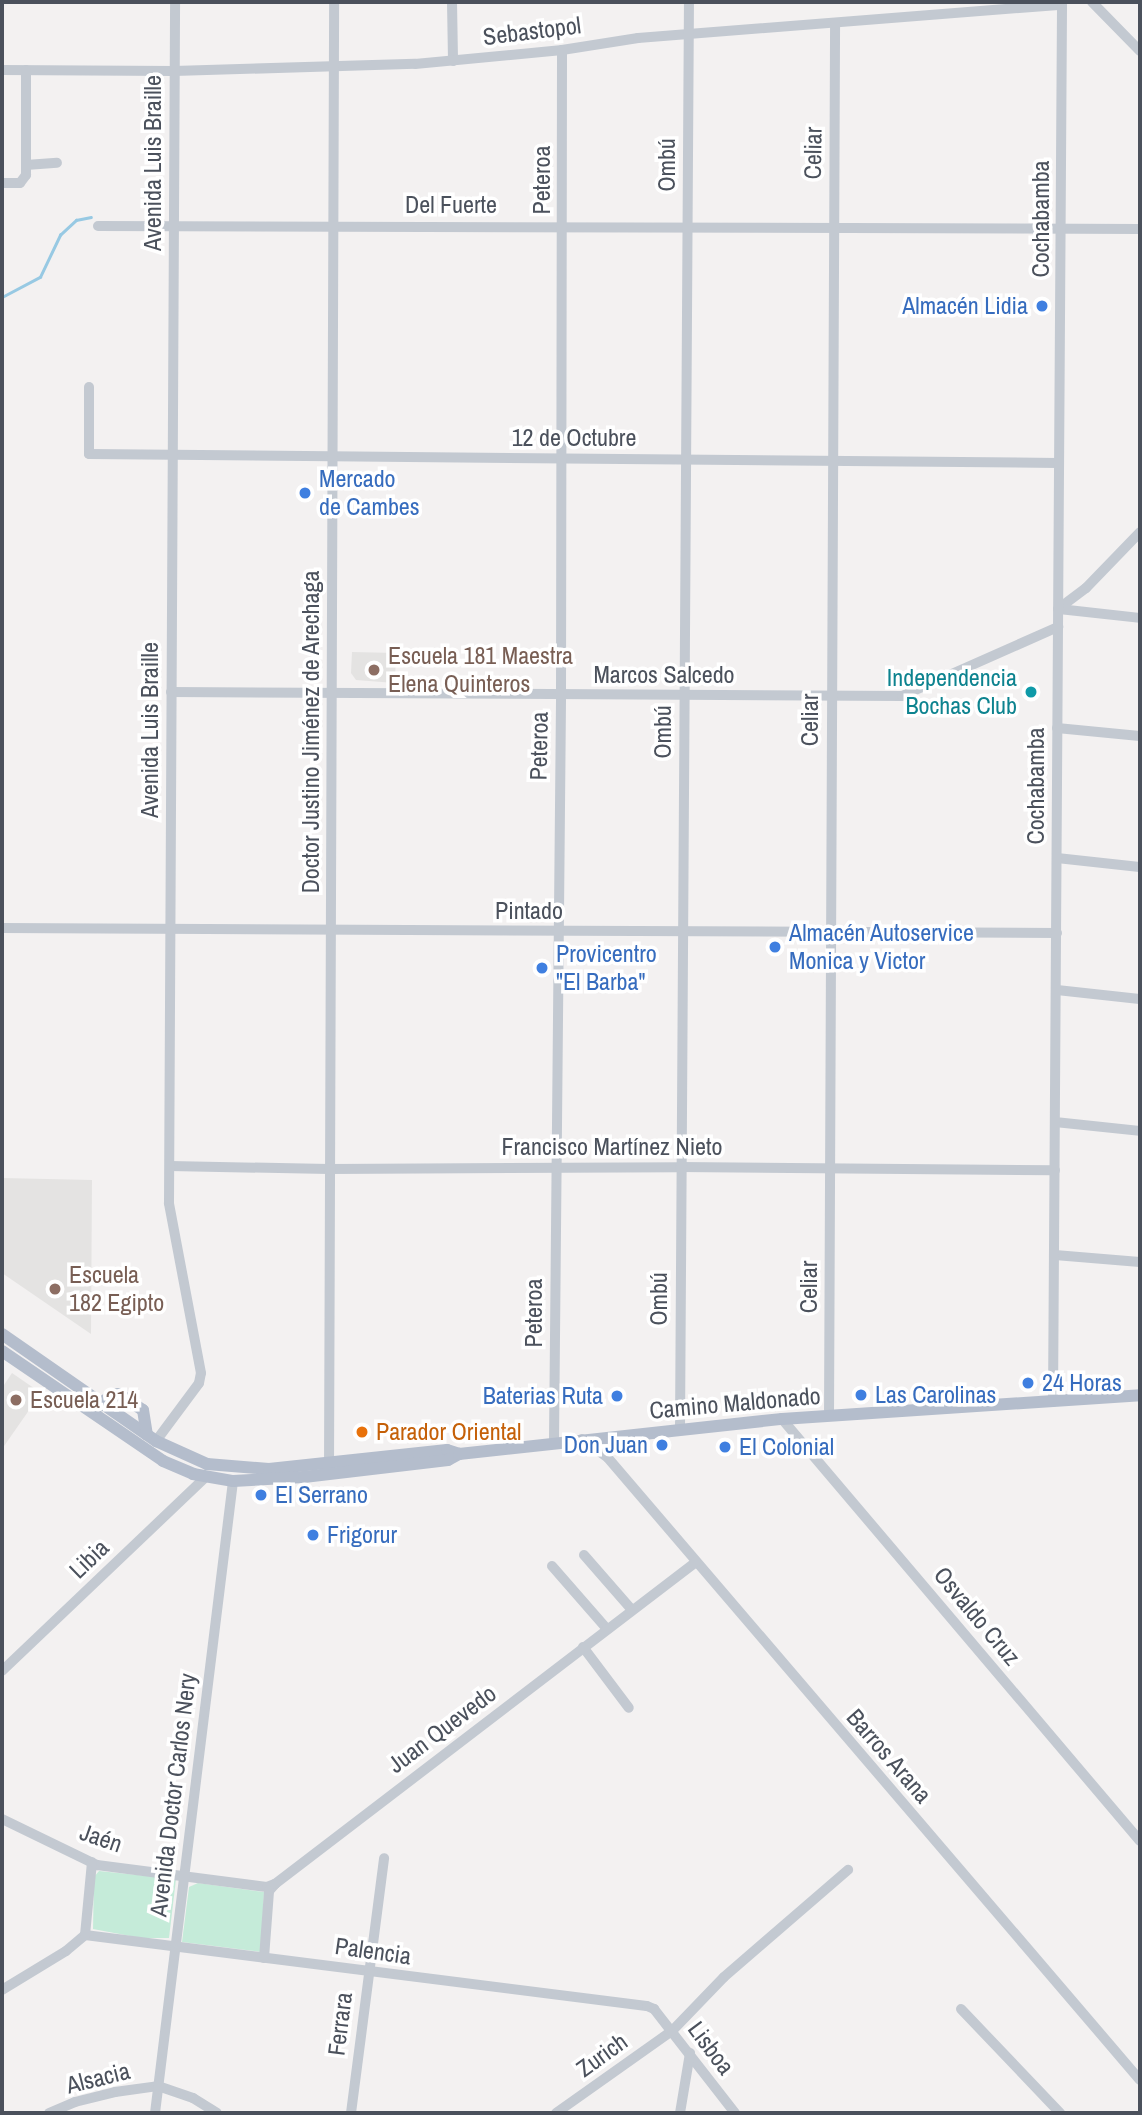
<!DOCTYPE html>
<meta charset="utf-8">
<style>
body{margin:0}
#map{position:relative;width:1142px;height:2115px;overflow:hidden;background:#f3f1f1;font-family:"Archivo Narrow",sans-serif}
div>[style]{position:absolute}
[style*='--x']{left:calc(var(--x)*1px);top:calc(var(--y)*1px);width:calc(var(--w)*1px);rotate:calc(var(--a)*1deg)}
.education>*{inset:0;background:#e4e3e2}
.green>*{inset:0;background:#c5ebd9}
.stream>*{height:2.5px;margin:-1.25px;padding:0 1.25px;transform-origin:1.25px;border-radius:1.25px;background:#97c9e3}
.minor>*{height:10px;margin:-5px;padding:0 5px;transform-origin:5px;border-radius:5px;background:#c3c9d1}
.major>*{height:12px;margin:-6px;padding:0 6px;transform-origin:6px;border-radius:6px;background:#b4bdcc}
.dots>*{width:19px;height:19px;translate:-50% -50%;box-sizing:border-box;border:4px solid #fff;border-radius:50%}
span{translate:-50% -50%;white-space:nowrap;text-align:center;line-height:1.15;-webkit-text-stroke:7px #fff;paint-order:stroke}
.street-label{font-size:24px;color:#4b515c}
.shop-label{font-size:24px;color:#366cbe}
.right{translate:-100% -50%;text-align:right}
.left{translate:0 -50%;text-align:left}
.education-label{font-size:24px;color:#785e54}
.culture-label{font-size:24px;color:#0d838f}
.food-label{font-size:24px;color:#c56008}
.frame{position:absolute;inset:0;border:4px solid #4b515c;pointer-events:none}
</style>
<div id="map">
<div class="education">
<div style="clip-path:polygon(352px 652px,396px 653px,395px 683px,356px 680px,351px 673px)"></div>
<div style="clip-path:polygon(2px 1178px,92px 1180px,91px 1334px,2px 1273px)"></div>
<div style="clip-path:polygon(12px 1373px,41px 1393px,2px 1449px,2px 1388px)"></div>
</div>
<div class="green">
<div style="clip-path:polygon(99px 1871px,176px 1879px,169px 1938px,141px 1938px,93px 1929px,94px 1877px)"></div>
<div style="clip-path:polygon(198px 1883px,264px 1892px,261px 1952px,182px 1942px,189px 1887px)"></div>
</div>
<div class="stream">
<div style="--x:2;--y:297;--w:43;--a:-27.8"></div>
<div style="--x:40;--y:277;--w:47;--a:-64.5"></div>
<div style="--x:60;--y:235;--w:22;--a:-43"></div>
<div style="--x:76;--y:220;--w:15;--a:-11"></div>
</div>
<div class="minor">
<div style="--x:452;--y:2;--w:59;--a:89"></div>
<div style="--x:1092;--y:2;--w:69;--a:45.6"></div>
<div style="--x:2;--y:70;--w:172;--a:0.3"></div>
<div style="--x:174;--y:71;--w:241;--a:-1.7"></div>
<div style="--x:415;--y:64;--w:148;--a:-5.4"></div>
<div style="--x:562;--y:50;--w:77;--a:-9"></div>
<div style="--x:638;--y:38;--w:425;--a:-4.5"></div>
<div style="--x:26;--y:165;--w:31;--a:-4"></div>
<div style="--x:2;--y:183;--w:18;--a:0"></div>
<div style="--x:20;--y:183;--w:10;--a:-53"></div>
<div style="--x:26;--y:175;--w:105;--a:-90"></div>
<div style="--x:98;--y:226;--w:1042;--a:0.16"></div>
<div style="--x:89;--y:387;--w:67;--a:90"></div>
<div style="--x:89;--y:454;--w:969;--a:0.53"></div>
<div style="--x:1058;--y:609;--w:35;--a:-37"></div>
<div style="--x:1086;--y:588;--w:78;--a:-46"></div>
<div style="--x:1059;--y:609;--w:81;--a:6.3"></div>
<div style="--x:171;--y:692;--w:731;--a:0.31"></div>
<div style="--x:902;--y:696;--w:171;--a:-23.9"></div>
<div style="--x:1057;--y:728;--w:83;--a:5.5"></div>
<div style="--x:1057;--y:858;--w:83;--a:6.2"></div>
<div style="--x:2;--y:928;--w:1055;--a:0.27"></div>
<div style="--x:1057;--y:990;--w:83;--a:6.2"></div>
<div style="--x:1055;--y:1122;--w:85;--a:6"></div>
<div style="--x:170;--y:1166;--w:159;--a:1.1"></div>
<div style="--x:329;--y:1169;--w:351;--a:-0.3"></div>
<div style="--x:680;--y:1167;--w:375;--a:0.5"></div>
<div style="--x:1055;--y:1255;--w:85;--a:4.7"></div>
<div style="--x:1053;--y:1402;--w:1400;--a:-89.63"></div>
<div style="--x:829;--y:1416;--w:1392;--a:-89.75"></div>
<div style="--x:782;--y:1419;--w:553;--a:49.69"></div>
<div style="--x:680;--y:1429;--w:1427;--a:-89.64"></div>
<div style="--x:582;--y:1439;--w:32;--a:36"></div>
<div style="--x:608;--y:1458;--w:818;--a:49.46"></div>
<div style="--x:156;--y:1441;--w:72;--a:-53.4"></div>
<div style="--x:199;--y:1383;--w:10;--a:-79"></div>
<div style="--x:201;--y:1373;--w:173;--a:-100.7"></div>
<div style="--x:169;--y:1203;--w:1201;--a:-89.71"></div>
<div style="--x:554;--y:1443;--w:747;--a:-89.46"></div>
<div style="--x:561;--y:696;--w:646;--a:-89.91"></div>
<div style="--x:329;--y:1470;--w:1468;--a:-89.8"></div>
<div style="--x:584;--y:1555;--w:73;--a:48.9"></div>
<div style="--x:552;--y:1566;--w:84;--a:48.9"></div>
<div style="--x:583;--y:1647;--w:76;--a:53"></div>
<div style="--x:2;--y:1671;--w:280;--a:-43.6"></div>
<div style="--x:2;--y:1819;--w:106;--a:25.8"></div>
<div style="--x:97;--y:1865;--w:171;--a:7.4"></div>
<div style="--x:267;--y:1887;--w:9;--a:-21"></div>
<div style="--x:85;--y:1935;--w:566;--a:7.2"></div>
<div style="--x:647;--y:2006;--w:8;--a:23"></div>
<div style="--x:654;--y:2009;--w:132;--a:52.1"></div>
<div style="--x:264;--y:1958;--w:67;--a:-85.7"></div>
<div style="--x:269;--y:1891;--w:9;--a:-49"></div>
<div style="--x:275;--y:1884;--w:530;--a:-37.41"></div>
<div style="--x:2;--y:1990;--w:75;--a:-31.4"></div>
<div style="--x:66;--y:1951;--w:25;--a:-40"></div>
<div style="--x:85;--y:1935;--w:73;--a:-84.5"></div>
<div style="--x:961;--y:2009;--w:144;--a:46.4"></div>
<div style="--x:49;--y:2113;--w:28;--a:-23"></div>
<div style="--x:75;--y:2102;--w:41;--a:-14"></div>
<div style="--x:115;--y:2092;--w:43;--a:-7.9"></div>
<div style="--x:158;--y:2086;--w:37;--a:19"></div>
<div style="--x:193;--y:2098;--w:28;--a:32"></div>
<div style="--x:155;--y:2113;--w:637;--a:-82.96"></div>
<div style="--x:351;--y:2113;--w:257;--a:-82.6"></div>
<div style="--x:556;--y:2113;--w:142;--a:-35.3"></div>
<div style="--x:672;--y:2031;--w:75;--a:-46.1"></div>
<div style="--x:724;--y:1977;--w:164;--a:-40.8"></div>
<div style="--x:680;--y:2113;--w:61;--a:-80.5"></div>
</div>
<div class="major">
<div style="--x:2;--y:1334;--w:188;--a:34.8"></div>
<div style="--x:156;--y:1441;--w:56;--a:24.3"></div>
<div style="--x:207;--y:1464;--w:62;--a:4.6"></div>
<div style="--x:269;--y:1469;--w:179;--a:-6.1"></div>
<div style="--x:447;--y:1450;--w:13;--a:18"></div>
<div style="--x:2;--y:1351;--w:195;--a:34.3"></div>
<div style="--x:163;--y:1461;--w:33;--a:23"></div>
<div style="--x:193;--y:1474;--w:41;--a:9.9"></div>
<div style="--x:233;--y:1481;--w:71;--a:-3.2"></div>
<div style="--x:304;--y:1477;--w:145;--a:-6.7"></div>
<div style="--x:448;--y:1460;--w:13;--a:-29"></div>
<div style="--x:459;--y:1454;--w:325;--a:-6.2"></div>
<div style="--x:782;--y:1419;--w:359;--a:-3.8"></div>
<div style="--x:95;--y:1409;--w:21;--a:-41"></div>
<div style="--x:111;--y:1395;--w:8;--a:-7"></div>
<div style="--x:119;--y:1394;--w:29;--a:34"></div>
<div style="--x:143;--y:1410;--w:25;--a:81"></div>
</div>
<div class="dots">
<div style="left:1042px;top:306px;background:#3f7fe0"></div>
<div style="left:305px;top:493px;background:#3f7fe0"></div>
<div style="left:374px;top:670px;background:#8d6e63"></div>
<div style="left:1031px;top:692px;background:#0f9aa8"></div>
<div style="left:775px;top:947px;background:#3f7fe0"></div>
<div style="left:542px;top:968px;background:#3f7fe0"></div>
<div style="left:55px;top:1289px;background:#8d6e63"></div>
<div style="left:1028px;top:1383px;background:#3f7fe0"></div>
<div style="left:861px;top:1395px;background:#3f7fe0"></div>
<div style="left:617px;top:1396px;background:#3f7fe0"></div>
<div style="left:16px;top:1400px;background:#8d6e63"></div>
<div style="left:362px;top:1432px;background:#e8710a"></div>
<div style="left:662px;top:1445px;background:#3f7fe0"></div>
<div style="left:725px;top:1447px;background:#3f7fe0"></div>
<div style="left:261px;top:1495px;background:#3f7fe0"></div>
<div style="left:313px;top:1535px;background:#3f7fe0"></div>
</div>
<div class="street-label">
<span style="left:532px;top:31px;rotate:-7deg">Sebastopol</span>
<span style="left:813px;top:153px;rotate:-89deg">Celiar</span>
<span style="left:153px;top:163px;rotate:-90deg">Avenida Luis Braille</span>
<span style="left:667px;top:165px;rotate:-90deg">Ombú</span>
<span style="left:542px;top:180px;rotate:-90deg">Peteroa</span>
<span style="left:451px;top:205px">Del Fuerte</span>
<span style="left:1041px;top:219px;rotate:-90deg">Cochabamba</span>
<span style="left:574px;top:438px">12 de Octubre</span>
<span style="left:664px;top:675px">Marcos Salcedo</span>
<span style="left:810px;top:720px;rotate:-90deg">Celiar</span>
<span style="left:150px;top:730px;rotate:-90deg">Avenida Luis Braille</span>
<span style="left:311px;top:732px;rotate:-90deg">Doctor Justino Jiménez de Arechaga</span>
<span style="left:663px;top:732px;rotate:-90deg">Ombú</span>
<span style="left:539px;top:746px;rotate:-89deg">Peteroa</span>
<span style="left:1036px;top:786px;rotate:-90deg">Cochabamba</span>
<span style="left:529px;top:911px">Pintado</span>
<span style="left:612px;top:1147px">Francisco Martínez Nieto</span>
<span style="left:809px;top:1287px;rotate:-90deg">Celiar</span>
<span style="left:659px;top:1299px;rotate:-90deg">Ombú</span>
<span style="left:534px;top:1313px;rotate:-90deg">Peteroa</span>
<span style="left:735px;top:1403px;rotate:-5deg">Camino Maldonado</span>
<span style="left:89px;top:1559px;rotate:-44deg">Libia</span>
<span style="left:977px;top:1616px;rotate:50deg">Osvaldo Cruz</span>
<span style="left:442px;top:1729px;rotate:-37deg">Juan Quevedo</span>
<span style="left:889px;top:1756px;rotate:49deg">Barros Arana</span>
<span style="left:173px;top:1795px;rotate:-83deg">Avenida Doctor Carlos Nery</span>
<span style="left:101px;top:1838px;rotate:19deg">Jaén</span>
<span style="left:373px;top:1951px;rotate:8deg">Palencia</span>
<span style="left:340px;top:2024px;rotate:-83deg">Ferrara</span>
<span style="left:711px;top:2048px;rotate:53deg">Lisboa</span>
<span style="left:602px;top:2055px;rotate:-36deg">Zurich</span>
<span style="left:98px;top:2078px;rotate:-14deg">Alsacia</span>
</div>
<div class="shop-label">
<span class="right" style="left:1028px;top:306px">Almacén Lidia</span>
<span class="left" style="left:319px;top:493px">Mercado<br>de Cambes</span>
<span class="left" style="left:789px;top:947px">Almacén Autoservice<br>Monica y Victor</span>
<span class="left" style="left:556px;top:968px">Provicentro<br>"El Barba"</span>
<span class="left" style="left:1042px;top:1383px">24 Horas</span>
<span class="left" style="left:875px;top:1395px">Las Carolinas</span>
<span class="right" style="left:603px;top:1396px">Baterias Ruta</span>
<span class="right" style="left:648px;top:1445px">Don Juan</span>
<span class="left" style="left:739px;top:1447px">El Colonial</span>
<span class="left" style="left:275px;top:1495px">El Serrano</span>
<span class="left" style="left:327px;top:1535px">Frigorur</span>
</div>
<div class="education-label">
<span class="left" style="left:388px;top:670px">Escuela 181 Maestra<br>Elena Quinteros</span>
<span class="left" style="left:69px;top:1289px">Escuela<br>182 Egipto</span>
<span class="left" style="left:30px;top:1400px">Escuela 214</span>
</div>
<div class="culture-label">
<span class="right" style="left:1017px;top:692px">Independencia<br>Bochas Club</span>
</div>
<div class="food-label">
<span class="left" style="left:376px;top:1432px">Parador Oriental</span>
</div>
<div class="frame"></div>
</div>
